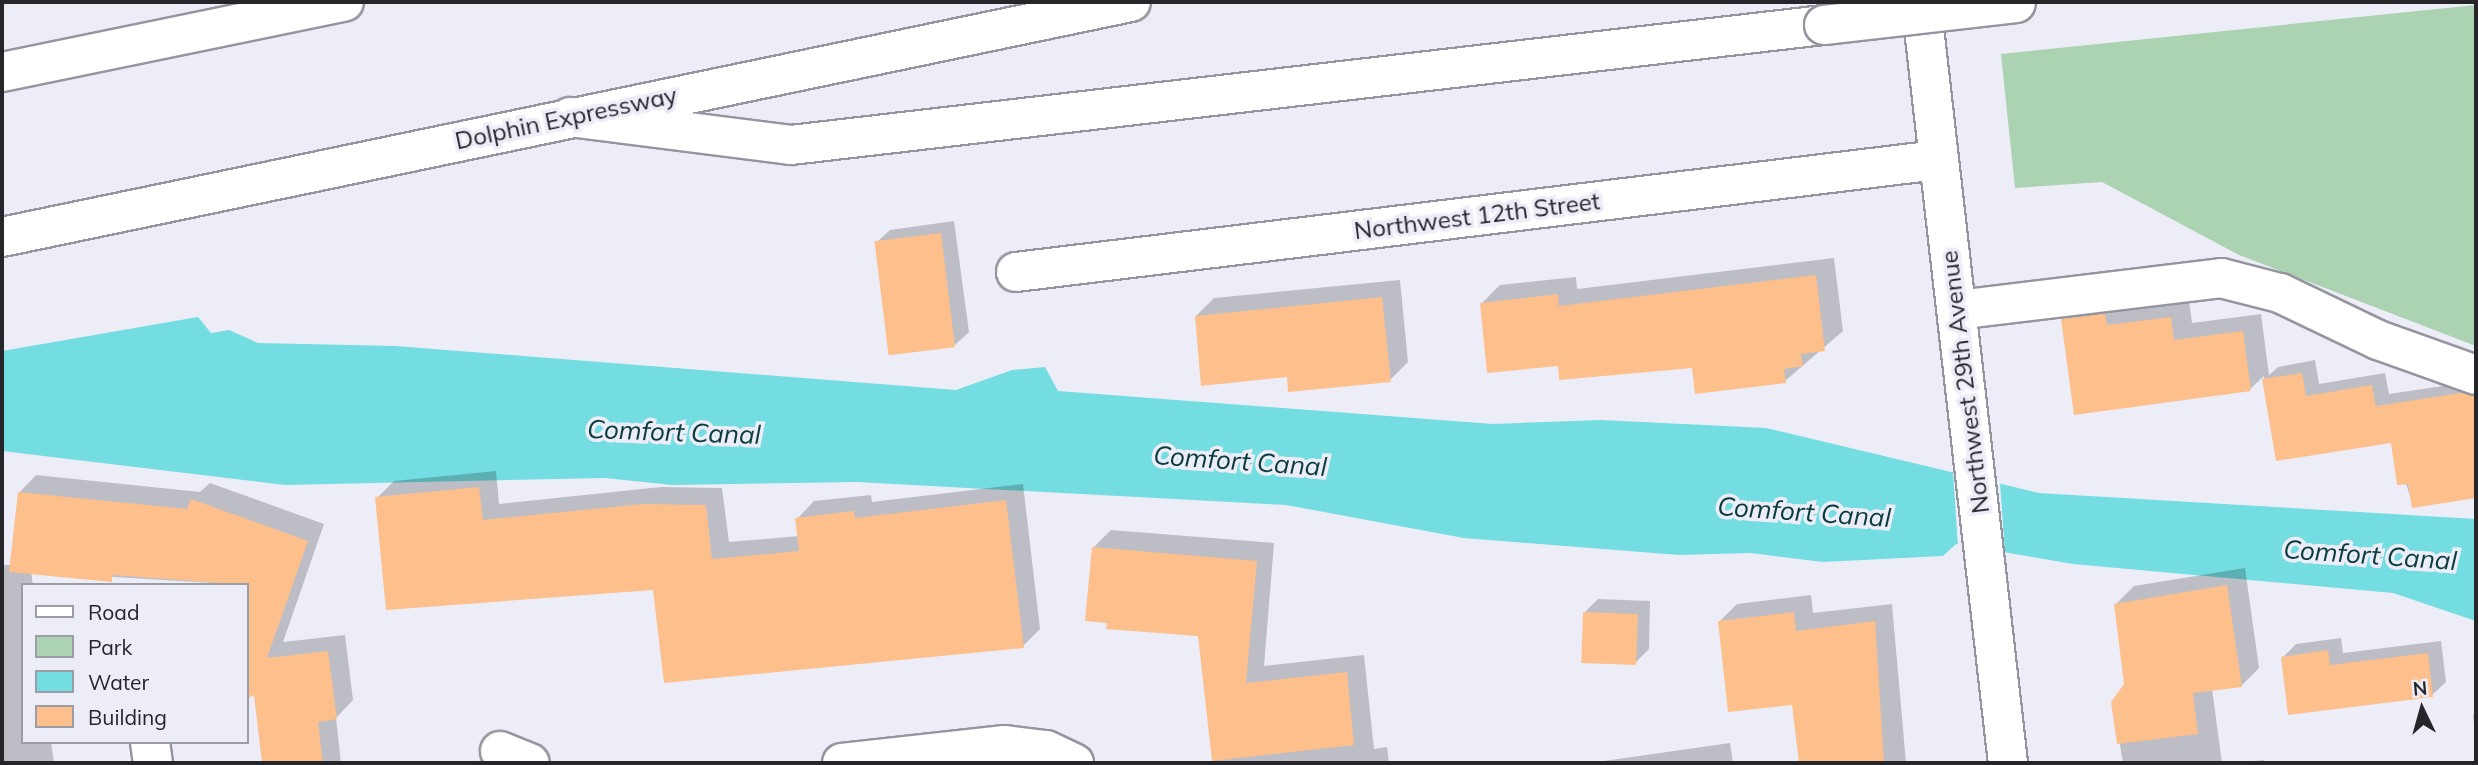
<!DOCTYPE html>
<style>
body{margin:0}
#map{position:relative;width:2478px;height:765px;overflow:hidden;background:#ededf8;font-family:Mulish,sans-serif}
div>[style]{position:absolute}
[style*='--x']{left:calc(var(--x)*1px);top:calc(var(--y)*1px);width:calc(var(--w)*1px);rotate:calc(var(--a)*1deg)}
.green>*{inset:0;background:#abd2b1}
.water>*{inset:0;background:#73dde1}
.pier>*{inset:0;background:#ededf8}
.shadow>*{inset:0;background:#0003}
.building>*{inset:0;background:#fdbf8b;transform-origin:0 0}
.roads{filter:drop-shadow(2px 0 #95959f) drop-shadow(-2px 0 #95959f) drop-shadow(0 2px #95959f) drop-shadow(0 -2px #95959f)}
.minor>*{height:38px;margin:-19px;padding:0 19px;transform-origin:19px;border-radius:19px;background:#fff}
.tertiary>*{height:38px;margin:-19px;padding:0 19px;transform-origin:19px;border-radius:19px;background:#fff}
.motorway>*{height:38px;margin:-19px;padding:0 19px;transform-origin:19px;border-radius:19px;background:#fff}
.bridges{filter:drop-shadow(2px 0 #95959f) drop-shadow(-2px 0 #95959f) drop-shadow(0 2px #95959f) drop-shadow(0 -2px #95959f)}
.motorway-bridge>*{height:38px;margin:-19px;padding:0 19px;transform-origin:19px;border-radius:19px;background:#fff}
span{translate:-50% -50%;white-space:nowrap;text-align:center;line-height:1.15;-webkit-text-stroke:7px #ededf8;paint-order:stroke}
.street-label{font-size:24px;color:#26262a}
.water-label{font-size:26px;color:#083c3e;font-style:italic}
.frame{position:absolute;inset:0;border:4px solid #26262a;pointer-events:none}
.legend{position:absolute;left:21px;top:583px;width:228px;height:161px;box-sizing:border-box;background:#ededf8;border:2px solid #9d9da6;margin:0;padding:9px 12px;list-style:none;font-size:21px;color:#26262a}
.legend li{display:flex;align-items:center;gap:14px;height:35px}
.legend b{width:35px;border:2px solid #9d9da6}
.north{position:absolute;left:2387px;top:674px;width:70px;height:70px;-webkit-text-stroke:5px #ededf8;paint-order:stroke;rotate:355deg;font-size:19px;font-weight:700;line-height:28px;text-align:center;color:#26262a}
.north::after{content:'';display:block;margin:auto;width:24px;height:32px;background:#26262a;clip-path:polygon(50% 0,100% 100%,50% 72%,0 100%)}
</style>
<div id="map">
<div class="green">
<div style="clip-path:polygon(2476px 5px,2476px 346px,2239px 255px,2102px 182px,2015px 188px,2001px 54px)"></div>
</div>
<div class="water">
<div style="clip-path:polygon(198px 317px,211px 333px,229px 330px,258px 343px,395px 346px,956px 390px,1012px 370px,1045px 367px,1058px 391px,1493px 424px,1600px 420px,1766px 428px,2039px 493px,2476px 519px,2476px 621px,2393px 593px,2073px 564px,1956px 544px,1943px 556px,1823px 562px,1751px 553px,1679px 555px,1464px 538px,1286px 505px,857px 482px,672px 485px,605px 478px,285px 485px,2px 451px,2px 351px)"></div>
</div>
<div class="pier">
<div style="clip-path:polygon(1953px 472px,2000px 483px,2005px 553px,1958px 547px)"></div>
</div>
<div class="shadow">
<div style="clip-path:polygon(954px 221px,969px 332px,955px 345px,876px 243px,890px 230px)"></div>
<div style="clip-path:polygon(1834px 258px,1843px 331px,1785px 381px,1693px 366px,1560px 364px,1482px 303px,1500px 285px,1576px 277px,1577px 289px)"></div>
<div style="clip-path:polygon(1400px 280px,1408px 362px,1390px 380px,1196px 316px,1214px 298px)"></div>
<div style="clip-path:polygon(2189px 300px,2192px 323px,2261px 314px,2269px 375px,2278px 367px,2315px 360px,2319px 384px,2385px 373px,2389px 394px,2476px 381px,2476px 496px,2413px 506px,2393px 441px,2277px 459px,2264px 376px,2250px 389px,2063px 320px,2081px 302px)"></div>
<div style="clip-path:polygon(496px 471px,499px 504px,661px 487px,722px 488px,729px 542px,799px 536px,797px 519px,814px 501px,871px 495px,872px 502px,1023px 484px,1040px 629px,1023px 646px,655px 588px,377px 498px,394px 481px)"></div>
<div style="clip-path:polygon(36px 475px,200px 492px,210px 483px,324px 524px,283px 642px,345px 635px,353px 700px,336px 718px,341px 763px,263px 763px,247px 585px,31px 572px,33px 585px,23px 585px,23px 742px,51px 742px,54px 763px,2px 763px,2px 565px,11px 565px,19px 493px)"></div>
<div style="clip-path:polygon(1111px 530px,1274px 543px,1264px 666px,1364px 655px,1374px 749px,1387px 747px,1389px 763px,1214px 763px,1200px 635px,1093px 548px)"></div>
<div style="clip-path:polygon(2245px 568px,2259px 668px,2241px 686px,2212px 689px,2222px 763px,2123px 763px,2113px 702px,2126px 684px,2116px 604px,2134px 586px)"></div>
<div style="clip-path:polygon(1811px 595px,1813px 613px,1892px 604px,1906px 763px,1801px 763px,1794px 703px,1719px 622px,1737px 604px)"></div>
<div style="clip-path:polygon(1598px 599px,1650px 601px,1649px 649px,1636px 662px,1585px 612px)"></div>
<div style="clip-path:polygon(2341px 638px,2343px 653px,2441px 641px,2446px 682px,2432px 695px,2283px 657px,2296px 644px)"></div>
<div style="clip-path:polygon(2476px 712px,2476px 739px,2473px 715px)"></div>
<div style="clip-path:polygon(1730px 743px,1733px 763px,1602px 763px,1604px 761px)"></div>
<div style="clip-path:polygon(2264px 760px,2264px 763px,2235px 763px)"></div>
</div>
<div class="building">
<div style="left:941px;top:233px;width:115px;height:67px;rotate:83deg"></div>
<div style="clip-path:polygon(1816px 275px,1825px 351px,1801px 354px,1803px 366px,1784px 369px,1786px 383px,1695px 394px,1692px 368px,1559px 380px,1558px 366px,1487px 373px,1480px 303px,1558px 294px,1559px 306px)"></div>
<div style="clip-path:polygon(1382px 297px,1391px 382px,1288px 392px,1287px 377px,1201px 386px,1195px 316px)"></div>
<div style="clip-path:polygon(2105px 314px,2107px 325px,2171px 317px,2174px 340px,2243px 331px,2251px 391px,2074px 415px,2061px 319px)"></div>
<div style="clip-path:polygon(2302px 373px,2306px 396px,2372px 385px,2376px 406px,2461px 393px,2476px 396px,2476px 498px,2412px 508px,2408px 484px,2397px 485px,2391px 443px,2276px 461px,2262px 379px)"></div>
<div style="clip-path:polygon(479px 487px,483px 520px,643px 504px,706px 505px,712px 559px,799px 551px,795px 518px,854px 511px,855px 518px,1006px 500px,1024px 648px,664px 683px,653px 590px,386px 610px,375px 497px)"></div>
<div style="clip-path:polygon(18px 492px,187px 509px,191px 499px,308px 541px,267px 658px,328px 651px,337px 719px,318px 722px,323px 763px,262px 763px,254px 695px,247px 699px,247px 585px,112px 575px,112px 582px,9px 572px)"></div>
<div style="clip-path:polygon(1092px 547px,1257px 561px,1246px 683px,1347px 672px,1354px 745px,1212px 761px,1198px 636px,1106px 629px,1107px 623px,1085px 621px)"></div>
<div style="clip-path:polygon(2227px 585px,2242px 687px,2193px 693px,2198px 734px,2117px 744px,2111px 702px,2124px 684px,2114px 604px)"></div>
<div style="left:1583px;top:612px;width:55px;height:51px;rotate:2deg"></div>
<div style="clip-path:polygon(1794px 612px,1796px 631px,1875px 621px,1884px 763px,1799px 763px,1792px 705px,1728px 712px,1718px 621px)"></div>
<div style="clip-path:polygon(2328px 650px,2330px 665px,2428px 653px,2433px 697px,2288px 715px,2281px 657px)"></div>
</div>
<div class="roads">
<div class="minor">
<div style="--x:1016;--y:272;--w:929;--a:-6.93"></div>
<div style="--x:1957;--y:310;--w:266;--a:-6.9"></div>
<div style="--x:2221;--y:278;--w:61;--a:14.3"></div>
<div style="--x:2280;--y:293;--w:109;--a:25.6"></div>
<div style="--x:2378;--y:340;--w:104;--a:19.7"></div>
<div style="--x:150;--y:742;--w:21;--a:82"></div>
<div style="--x:500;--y:751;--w:32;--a:22"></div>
<div style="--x:842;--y:763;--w:164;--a:-6.3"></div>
<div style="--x:1005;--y:745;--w:41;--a:7"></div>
<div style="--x:1046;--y:750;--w:31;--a:25"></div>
</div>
<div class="tertiary">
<div style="--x:1921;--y:2;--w:766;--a:83.48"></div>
</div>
<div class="motorway">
<div style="--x:2;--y:72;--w:349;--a:-11.6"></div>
<div style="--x:570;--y:117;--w:223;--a:7.2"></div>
<div style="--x:791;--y:145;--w:1040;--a:-6.63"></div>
<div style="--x:2;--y:237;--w:1153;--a:-11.76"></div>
</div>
</div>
<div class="bridges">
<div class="motorway-bridge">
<div style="--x:1824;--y:25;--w:193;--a:-6.5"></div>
</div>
</div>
<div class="street-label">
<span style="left:566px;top:118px;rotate:-12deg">Dolphin Expressway</span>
<span style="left:1477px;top:216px;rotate:-7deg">Northwest 12th Street</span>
<span style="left:1965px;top:382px;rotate:-97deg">Northwest 29th Avenue</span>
</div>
<div class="water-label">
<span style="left:674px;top:432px;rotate:2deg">Comfort Canal</span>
<span style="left:1240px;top:461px;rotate:4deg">Comfort Canal</span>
<span style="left:1804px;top:512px;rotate:4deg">Comfort Canal</span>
<span style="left:2370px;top:555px;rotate:4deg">Comfort Canal</span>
</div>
<div class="frame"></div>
<ul class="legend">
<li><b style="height:9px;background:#fff"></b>Road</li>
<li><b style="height:19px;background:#abd2b1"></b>Park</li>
<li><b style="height:19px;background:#73dde1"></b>Water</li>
<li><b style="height:19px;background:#fdbf8b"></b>Building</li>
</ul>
<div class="north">N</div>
</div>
